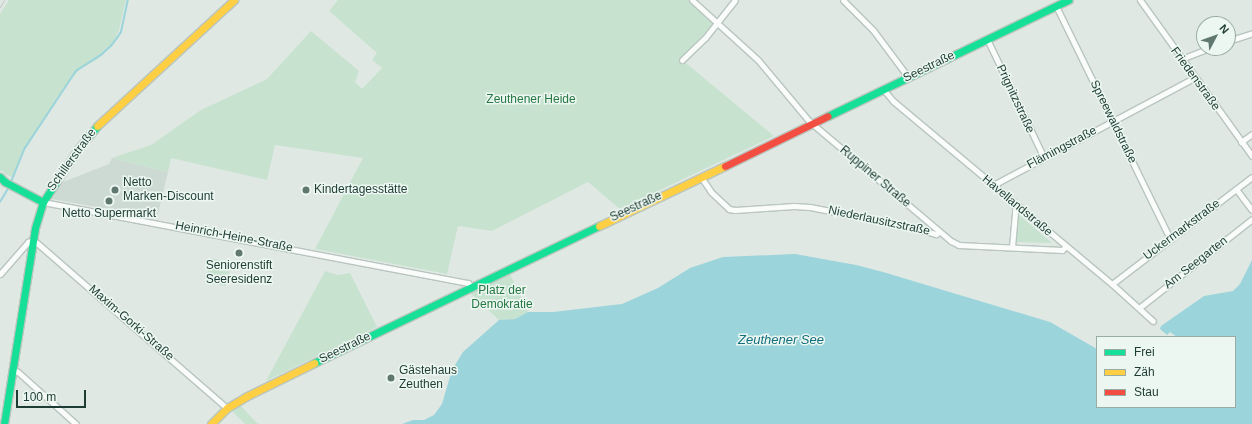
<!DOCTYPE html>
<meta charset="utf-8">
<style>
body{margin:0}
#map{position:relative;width:1252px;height:424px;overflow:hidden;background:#e0e8e4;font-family:Helvetica,sans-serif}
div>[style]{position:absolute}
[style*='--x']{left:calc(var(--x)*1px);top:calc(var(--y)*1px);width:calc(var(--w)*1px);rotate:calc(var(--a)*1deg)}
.built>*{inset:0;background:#cddad4}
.green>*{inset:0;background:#c7e3cf;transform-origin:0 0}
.water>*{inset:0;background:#9bd4db}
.stream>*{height:1.5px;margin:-0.75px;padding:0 0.75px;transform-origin:0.75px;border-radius:0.75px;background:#9bd4db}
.roads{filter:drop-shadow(1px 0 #b9c5bf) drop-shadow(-1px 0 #b9c5bf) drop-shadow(0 1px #b9c5bf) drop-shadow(0 -1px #b9c5bf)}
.street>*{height:5px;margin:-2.5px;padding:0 2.5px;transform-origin:2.5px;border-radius:2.5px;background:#fafcfb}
.fast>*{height:7px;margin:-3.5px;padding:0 3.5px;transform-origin:3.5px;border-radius:3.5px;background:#16e098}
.slow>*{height:7px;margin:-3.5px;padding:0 3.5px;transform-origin:3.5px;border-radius:3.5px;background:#ffcf43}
.jam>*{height:7px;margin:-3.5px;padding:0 3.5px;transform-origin:3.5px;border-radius:3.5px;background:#f24e42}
.tram>*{height:1px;margin:-0.5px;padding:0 0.5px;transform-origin:0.5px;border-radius:0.5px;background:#c5cac8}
.dots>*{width:11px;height:11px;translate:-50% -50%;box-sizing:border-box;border:2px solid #edf7f2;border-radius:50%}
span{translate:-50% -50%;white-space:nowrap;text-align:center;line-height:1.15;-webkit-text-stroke:3px #edf7f2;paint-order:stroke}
.street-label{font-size:12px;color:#1d3c33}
.park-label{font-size:12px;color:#237741}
.poi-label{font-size:12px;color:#1d3c33}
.left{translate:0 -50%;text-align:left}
.water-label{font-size:13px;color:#116e7d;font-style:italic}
.legend{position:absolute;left:1096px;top:336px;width:140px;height:72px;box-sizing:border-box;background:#edf7f2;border:1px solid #9aaca6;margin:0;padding:5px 7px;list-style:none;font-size:12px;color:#1d3c33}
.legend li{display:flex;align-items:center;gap:8px;height:20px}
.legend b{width:20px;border:1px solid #9aaca6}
.north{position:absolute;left:1196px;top:16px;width:40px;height:40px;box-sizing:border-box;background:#edf7f2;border:1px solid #9aaca6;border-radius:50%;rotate:49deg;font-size:11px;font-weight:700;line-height:16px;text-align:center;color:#1d3c33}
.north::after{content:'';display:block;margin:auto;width:14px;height:18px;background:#617871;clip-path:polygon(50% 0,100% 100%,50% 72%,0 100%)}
.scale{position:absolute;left:16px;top:390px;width:70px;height:18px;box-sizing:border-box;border:2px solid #1d3c33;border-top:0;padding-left:5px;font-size:12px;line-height:14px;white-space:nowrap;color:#1d3c33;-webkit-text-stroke:3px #edf7f2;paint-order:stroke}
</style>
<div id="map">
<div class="built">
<div style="clip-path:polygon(112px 158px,168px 172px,157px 218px,52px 199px,63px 182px,109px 164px)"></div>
</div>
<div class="green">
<div style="clip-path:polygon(9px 0,126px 0,119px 30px,112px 46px,98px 59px,80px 69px,68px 83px,29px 141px,12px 177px,5px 174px,2px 170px,0 172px,0 14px)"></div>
<div style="clip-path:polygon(338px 0,688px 0,713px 24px,681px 59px,774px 136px,620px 209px,588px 182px,492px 231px,458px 226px,447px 274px,315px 249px,363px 158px,275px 145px,267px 180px,171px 158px,168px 172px,112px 158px,151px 145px,201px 110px,267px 79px,311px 31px,359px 71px,355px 82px,362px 89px,382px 68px,372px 60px,377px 53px,329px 11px)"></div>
<div style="clip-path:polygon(1017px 213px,1052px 243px,1014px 242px)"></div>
<div style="left:212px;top:258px;width:21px;height:23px;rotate:17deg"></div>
<div style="clip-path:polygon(325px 271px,338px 275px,350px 273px,377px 327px,266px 381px)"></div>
<div style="clip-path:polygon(510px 274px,528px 312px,515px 319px,499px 320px,470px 293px)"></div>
<div style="clip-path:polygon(240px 405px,257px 423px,260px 424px,245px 424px,232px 411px)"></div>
</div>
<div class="water">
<div style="clip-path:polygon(795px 254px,856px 265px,883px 272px,1050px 322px,1097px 349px,1097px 407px,1235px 407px,1235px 337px,1177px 337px,1170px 332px,1167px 335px,1160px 329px,1161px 326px,1204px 296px,1233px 291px,1240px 284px,1252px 260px,1252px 424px,402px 424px,413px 420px,424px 420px,434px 415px,442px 404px,452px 370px,463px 352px,499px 320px,515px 319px,528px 312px,553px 312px,622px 304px,658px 288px,690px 268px,723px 257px)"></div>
</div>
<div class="stream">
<div style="--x:11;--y:182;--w:37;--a:-68"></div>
<div style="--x:25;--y:148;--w:92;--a:-56.5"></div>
<div style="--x:76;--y:71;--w:31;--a:-33"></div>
<div style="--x:102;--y:54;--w:12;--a:-42"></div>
<div style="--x:111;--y:46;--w:10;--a:-53"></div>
<div style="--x:117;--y:38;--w:7;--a:-56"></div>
<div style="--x:121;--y:32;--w:33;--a:-78"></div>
<div style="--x:0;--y:202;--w:17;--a:-59"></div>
</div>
<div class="roads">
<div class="street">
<div style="--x:692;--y:0;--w:89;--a:42.3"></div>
<div style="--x:758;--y:60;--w:80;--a:50.1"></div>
<div style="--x:809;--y:121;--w:186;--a:40.2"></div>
<div style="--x:951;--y:241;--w:9;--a:27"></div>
<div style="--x:959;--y:245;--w:103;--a:2.8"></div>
<div style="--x:1062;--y:250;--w:4;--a:-45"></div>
<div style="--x:843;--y:0;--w:42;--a:45"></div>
<div style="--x:873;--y:30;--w:59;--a:53.3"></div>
<div style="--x:1140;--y:0;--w:192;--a:54.3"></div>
<div style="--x:1056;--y:6;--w:259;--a:63.9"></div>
<div style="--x:987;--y:39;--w:132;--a:64.4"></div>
<div style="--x:1228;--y:41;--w:25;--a:-18"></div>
<div style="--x:1181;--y:59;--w:30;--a:-21"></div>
<div style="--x:682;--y:60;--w:32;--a:-44"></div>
<div style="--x:705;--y:38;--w:48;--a:-51.7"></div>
<div style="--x:883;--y:89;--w:16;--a:50"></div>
<div style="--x:893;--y:101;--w:285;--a:39.9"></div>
<div style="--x:1112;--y:284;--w:55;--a:42.1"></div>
<div style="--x:1241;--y:142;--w:14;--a:-36"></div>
<div style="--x:701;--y:177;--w:18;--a:56"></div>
<div style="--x:711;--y:192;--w:25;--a:43"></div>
<div style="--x:729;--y:209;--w:6;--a:9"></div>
<div style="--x:735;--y:210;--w:59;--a:-3.9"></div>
<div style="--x:794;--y:206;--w:16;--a:4"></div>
<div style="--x:810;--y:207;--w:103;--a:11.2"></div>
<div style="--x:911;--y:227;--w:26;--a:16"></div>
<div style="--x:936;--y:234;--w:4;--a:-45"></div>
<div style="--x:993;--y:186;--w:5;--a:-37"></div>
<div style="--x:997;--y:183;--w:223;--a:-28.1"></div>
<div style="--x:1236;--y:189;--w:26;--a:53"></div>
<div style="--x:43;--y:202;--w:433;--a:10.8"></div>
<div style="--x:468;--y:283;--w:5;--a:53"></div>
<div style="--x:1012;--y:247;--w:37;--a:-85"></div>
<div style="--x:1015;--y:210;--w:4;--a:-45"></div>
<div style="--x:0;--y:274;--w:43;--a:-48.8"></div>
<div style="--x:28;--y:242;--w:4;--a:-14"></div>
<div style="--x:32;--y:241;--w:5;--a:22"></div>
<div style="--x:37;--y:243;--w:252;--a:41"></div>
<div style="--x:1112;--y:284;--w:176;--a:-37.4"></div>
<div style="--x:1139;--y:308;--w:144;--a:-38.2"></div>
<div style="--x:13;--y:370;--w:5;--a:22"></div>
<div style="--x:18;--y:372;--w:78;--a:41.9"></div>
</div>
<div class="fast">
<div style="--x:828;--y:116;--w:267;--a:-25.8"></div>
<div style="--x:0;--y:177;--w:7;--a:45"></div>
<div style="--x:5;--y:182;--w:43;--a:27.8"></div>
<div style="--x:314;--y:363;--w:316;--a:-25.7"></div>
<div style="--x:4;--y:424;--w:198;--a:-81"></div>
<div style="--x:35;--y:228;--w:27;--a:-73"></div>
<div style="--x:43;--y:202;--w:64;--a:-56.6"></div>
<div style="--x:78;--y:149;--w:30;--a:-50"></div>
</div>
<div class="slow">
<div style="--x:97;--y:126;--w:186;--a:-42.6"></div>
<div style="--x:599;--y:226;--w:140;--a:-25.5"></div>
<div style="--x:211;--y:424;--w:23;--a:-45"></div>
<div style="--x:227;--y:408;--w:23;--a:-31"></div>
<div style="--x:247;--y:396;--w:75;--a:-26.2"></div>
</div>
<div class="jam">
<div style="--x:725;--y:166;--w:114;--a:-25.9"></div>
</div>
</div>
<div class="tram">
<div style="--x:0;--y:7;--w:8;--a:-60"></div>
</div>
<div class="dots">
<div style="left:115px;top:190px;background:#617871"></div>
<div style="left:306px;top:190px;background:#617871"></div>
<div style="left:109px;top:201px;background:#617871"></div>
<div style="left:239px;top:253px;background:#617871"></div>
<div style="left:391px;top:378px;background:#617871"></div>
</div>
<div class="street-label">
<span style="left:929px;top:67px;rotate:-26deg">Seestraße</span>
<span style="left:1195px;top:79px;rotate:54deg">Friedenstraße</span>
<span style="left:1015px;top:99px;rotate:65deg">Prignitzstraße</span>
<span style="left:1113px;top:122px;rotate:64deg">Spreewaldstraße</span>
<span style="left:1062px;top:148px;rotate:-28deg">Flämingstraße</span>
<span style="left:72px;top:160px;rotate:-54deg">Schillerstraße</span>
<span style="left:875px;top:177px;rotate:40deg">Ruppiner Straße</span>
<span style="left:1017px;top:206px;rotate:40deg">Havellandstraße</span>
<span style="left:636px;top:207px;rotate:-25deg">Seestraße</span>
<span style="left:879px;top:221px;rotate:12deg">Niederlausitzstraße</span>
<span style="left:1182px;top:230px;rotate:-37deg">Uckermarkstraße</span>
<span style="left:234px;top:237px;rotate:11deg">Heinrich-Heine-Straße</span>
<span style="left:1196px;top:263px;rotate:-38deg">Am Seegarten</span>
<span style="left:131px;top:323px;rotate:41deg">Maxim-Gorki-Straße</span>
<span style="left:345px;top:348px;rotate:-26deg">Seestraße</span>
</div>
<div class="park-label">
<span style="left:531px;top:100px">Zeuthener Heide</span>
<span style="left:502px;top:298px">Platz der<br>Demokratie</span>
</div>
<div class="poi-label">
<span class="left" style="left:123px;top:190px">Netto<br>Marken-Discount</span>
<span class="left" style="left:314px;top:190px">Kindertagesstätte</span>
<span style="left:109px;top:214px">Netto Supermarkt</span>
<span style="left:239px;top:273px">Seniorenstift<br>Seeresidenz</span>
<span class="left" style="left:399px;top:378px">Gästehaus<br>Zeuthen</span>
</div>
<div class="water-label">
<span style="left:781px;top:340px">Zeuthener See</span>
</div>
<ul class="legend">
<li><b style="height:5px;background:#16e098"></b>Frei</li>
<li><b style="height:5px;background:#ffcf43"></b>Zäh</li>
<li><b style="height:5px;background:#f24e42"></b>Stau</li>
</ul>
<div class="north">N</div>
<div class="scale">100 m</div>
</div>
